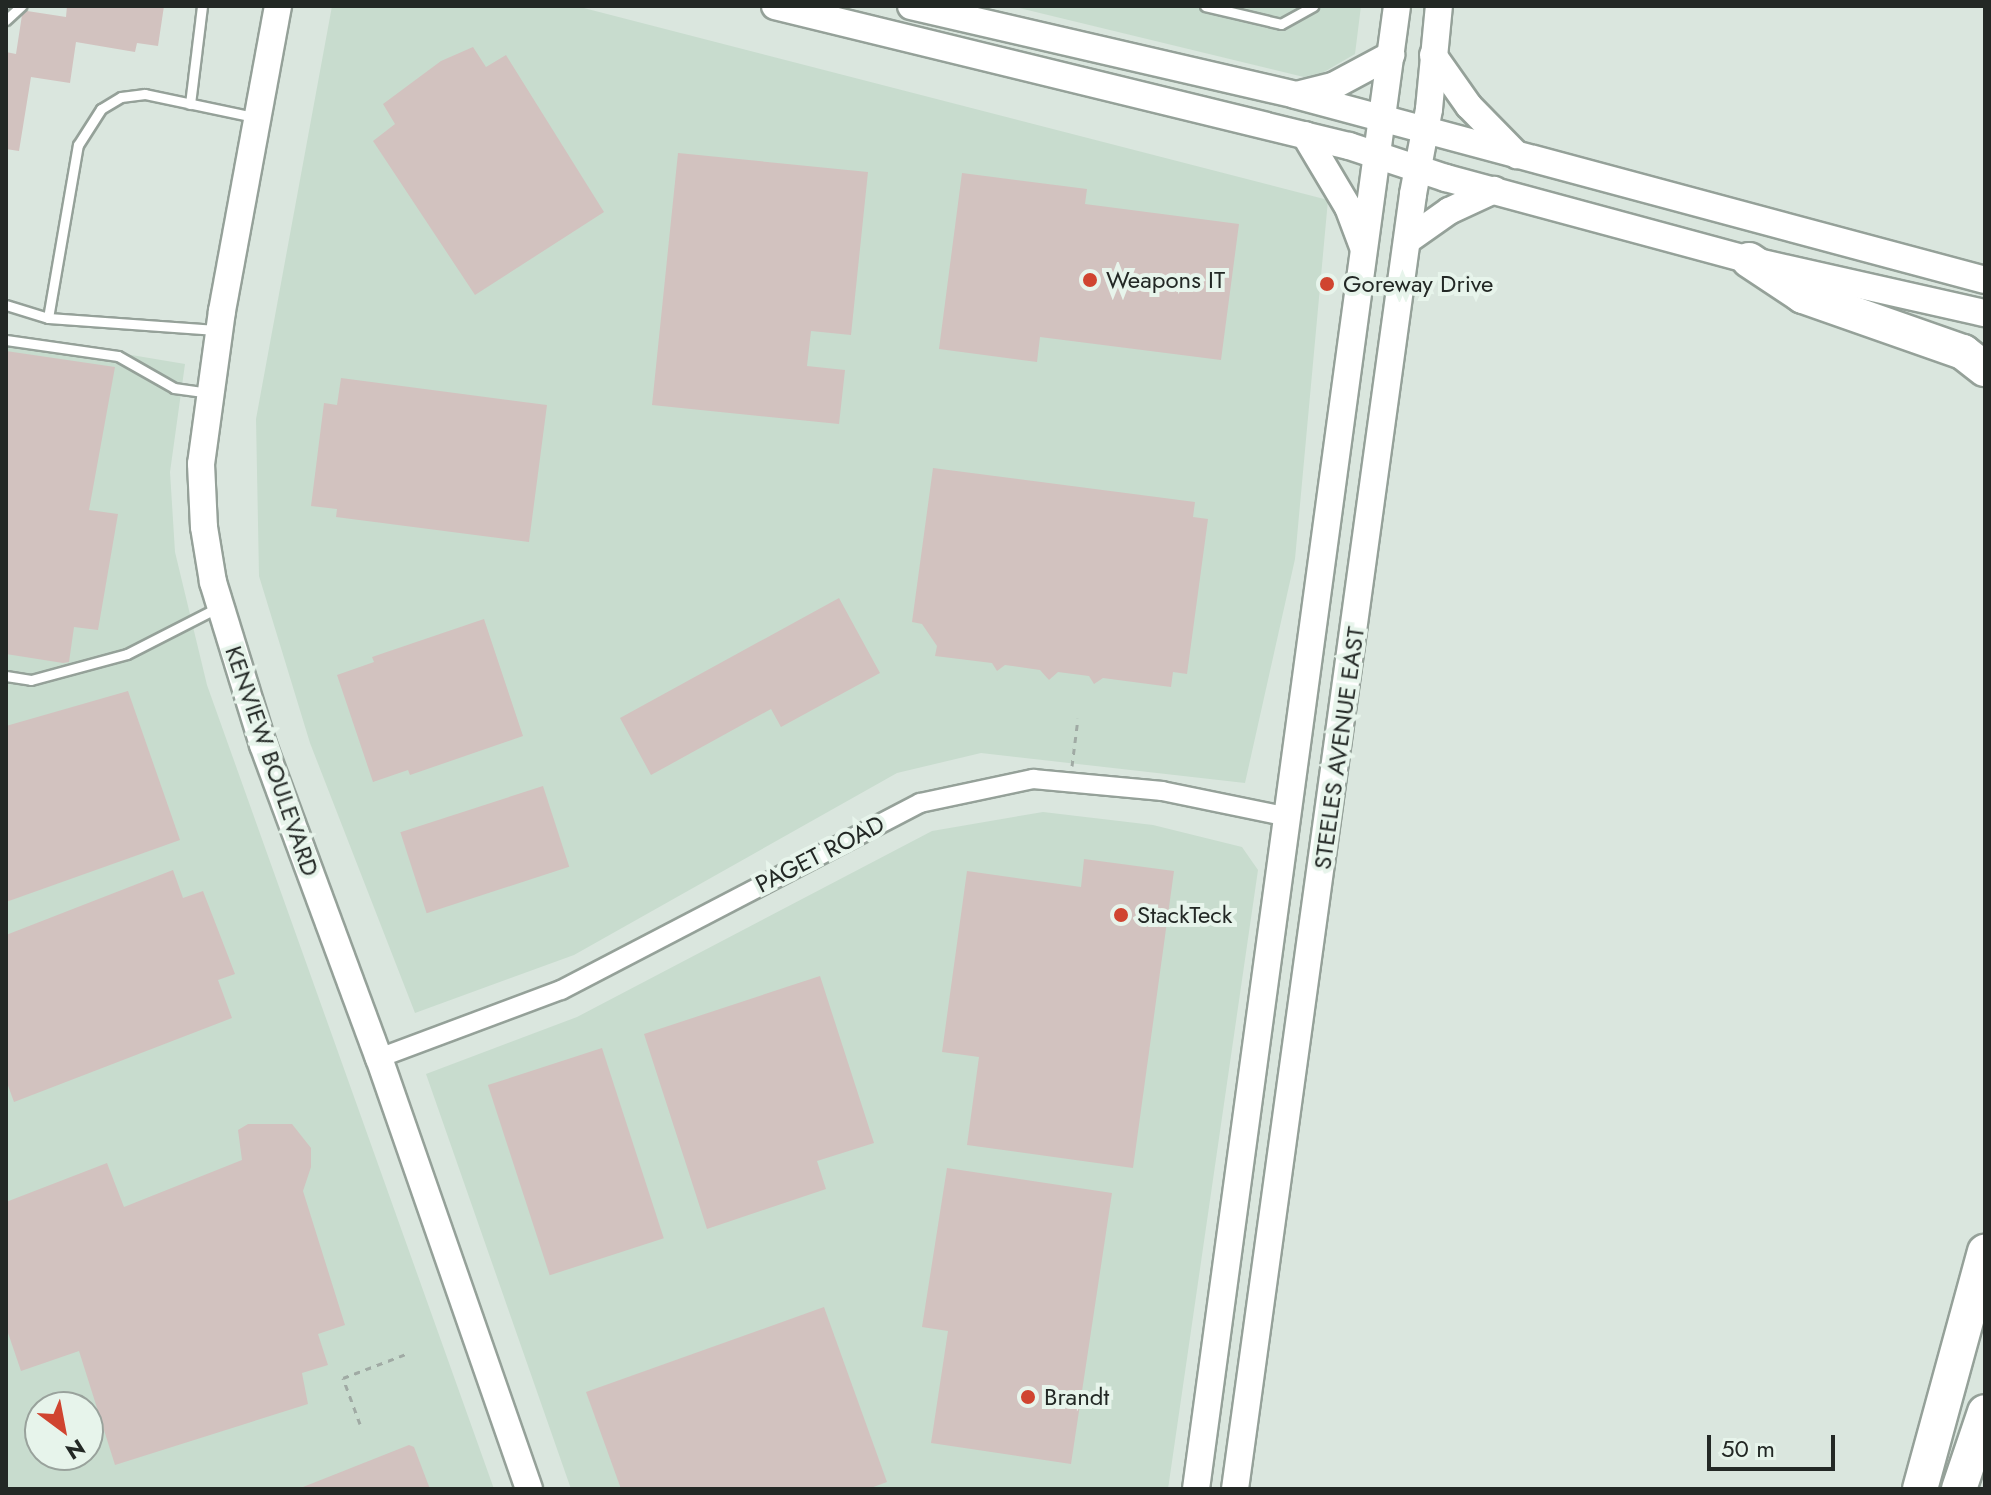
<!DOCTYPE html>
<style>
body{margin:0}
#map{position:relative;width:1991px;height:1495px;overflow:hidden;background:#dae6de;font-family:Jost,sans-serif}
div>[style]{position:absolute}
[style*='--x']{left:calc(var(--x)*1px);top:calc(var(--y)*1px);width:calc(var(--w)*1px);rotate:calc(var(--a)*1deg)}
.built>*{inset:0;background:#c8dcce}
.building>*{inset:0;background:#d2c2bf;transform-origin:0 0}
.path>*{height:3px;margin-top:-1.5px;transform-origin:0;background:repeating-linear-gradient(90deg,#a0aaa4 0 6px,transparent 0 12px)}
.roads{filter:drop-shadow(2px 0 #95a199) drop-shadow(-2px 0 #95a199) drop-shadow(0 2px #95a199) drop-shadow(0 -2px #95a199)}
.lane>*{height:9px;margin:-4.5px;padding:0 4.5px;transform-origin:4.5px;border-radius:4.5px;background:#fff}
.street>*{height:18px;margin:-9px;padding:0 9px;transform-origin:9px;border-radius:9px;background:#fff}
.secondary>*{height:26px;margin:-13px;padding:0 13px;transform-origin:13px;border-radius:13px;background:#fff}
.highway>*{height:34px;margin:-17px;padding:0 17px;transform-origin:17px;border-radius:17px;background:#fff}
.dots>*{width:22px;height:22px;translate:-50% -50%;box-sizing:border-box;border:4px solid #e7f4eb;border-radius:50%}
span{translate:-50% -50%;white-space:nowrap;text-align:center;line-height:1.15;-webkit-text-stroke:8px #e7f4eb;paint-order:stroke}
.poi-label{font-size:24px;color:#232825}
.left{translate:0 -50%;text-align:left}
.street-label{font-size:24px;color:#232825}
.frame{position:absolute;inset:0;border:8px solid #232825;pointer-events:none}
.north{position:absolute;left:24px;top:1391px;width:80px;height:80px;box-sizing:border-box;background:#e7f4eb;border:2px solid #99a29c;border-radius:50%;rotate:148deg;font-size:22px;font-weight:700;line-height:32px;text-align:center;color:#232825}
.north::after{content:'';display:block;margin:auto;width:28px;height:36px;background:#d04430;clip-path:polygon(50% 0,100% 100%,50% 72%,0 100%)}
.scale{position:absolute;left:1707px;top:1435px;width:128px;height:36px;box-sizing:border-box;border:4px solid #232825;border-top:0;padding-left:10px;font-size:24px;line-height:28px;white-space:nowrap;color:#232825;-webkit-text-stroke:6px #e7f4eb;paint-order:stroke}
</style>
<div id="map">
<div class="built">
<div style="clip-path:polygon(332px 6px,576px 6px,1328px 200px,1295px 559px,1245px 783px,981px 753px,897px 773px,574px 955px,415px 1013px,310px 743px,259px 576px,256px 419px)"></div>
<div style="clip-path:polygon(1011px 6px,1361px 6px,1355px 54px,1312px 79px)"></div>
<div style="clip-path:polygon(evenodd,6px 334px,185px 364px,170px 472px,175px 552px,207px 685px,494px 1489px,6px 1489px,6px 334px,40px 1407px,88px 1407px,88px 1455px,40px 1455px,40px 1407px)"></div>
<div style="clip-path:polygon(1043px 812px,1153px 825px,1242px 847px,1258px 870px,1168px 1489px,571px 1489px,426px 1074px,577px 1017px,932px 831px)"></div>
</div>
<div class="building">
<div style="clip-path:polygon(67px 6px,164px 6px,158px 46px,137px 43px,135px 52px,76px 42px,70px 83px,31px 77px,19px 151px,6px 149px,6px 52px,16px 54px,22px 15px,27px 11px,66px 17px)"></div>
<div style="clip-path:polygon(473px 47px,486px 67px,506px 55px,604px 212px,475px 295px,373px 141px,395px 124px,383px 104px,441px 61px)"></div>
<div style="clip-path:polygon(678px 153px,868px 172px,851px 335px,811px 331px,807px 366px,845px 370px,839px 424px,652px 405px)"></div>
<div style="clip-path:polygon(962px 173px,1087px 189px,1085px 204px,1239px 224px,1221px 360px,1040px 337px,1037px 362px,939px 349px)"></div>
<div style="clip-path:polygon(6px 351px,115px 367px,89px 510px,118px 514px,98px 630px,74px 627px,69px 662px,63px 663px,6px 654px)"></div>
<div style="clip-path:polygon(341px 378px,547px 405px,529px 542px,336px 517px,337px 509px,311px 506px,324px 403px,337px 405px)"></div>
<div style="clip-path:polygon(933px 468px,1195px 502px,1193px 517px,1208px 519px,1187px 674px,1173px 672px,1171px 687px,1103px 678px,1094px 684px,1089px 676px,1058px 672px,1049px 680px,1040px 670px,1005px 665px,997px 671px,992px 663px,935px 656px,937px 646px,922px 624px,912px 622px)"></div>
<div style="clip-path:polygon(839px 598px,880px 673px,781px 727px,771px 709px,651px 775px,620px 718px)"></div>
<div style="clip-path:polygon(484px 619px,523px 736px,410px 775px,408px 770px,373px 782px,337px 675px,374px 662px,372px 657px)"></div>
<div style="clip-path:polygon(128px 691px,180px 840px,6px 902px,6px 726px)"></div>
<div style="left:543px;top:786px;width:85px;height:150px;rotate:72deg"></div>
<div style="clip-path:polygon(1084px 859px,1174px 871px,1133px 1168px,967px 1145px,979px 1057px,942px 1052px,967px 871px,1081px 887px)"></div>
<div style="clip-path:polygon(173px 870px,183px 898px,203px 891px,235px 974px,218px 980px,232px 1018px,14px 1102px,6px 1080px,6px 935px)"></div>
<div style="clip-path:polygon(820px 976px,874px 1143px,817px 1161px,826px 1189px,707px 1229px,644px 1034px)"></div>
<div style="left:602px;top:1048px;width:200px;height:120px;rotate:72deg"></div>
<div style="clip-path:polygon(248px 1124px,292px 1124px,311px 1148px,311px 1167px,303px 1191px,345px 1325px,318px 1334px,328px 1365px,302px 1373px,308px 1404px,115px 1465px,79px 1351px,21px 1371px,6px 1327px,6px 1202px,107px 1163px,124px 1207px,242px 1160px,238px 1130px)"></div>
<div style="clip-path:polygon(947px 1168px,1112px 1193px,1071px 1464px,931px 1443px,948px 1331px,922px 1327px)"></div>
<div style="clip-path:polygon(824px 1307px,887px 1482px,868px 1489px,621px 1489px,586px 1392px)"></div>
<div style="clip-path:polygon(409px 1445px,414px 1447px,430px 1489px,298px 1489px)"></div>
</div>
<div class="path">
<div style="--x:1072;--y:766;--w:48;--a:-82.9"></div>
<div style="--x:360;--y:1424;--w:49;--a:-110.3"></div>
<div style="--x:343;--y:1378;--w:67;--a:-20.9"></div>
</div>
<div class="roads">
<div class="lane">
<div style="--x:1205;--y:6;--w:78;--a:13.3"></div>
<div style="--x:1281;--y:24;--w:37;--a:-29"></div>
<div style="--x:6;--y:20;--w:21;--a:-43"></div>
<div style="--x:190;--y:104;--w:99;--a:-83"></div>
<div style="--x:6;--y:305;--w:44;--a:17.2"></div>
<div style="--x:216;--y:330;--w:168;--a:-175.9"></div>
<div style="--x:48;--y:318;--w:176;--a:-80.2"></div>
<div style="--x:78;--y:145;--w:43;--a:-57.4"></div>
<div style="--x:101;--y:109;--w:23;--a:-31"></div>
<div style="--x:121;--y:97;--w:24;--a:-7"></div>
<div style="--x:145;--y:94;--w:111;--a:11.9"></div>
<div style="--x:6;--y:340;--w:113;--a:8.1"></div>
<div style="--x:118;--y:356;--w:64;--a:29.7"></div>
<div style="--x:174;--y:388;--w:35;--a:8"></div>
<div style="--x:6;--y:676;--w:25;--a:9"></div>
<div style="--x:31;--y:680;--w:99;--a:-15.2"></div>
<div style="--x:127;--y:654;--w:101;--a:-27.1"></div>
</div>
<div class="street">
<div style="--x:379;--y:1058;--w:194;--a:-20.5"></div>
<div style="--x:561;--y:990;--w:405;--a:-27.5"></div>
<div style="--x:920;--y:803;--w:116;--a:-12"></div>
<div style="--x:1033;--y:779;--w:130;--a:5.3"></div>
<div style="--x:1162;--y:791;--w:130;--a:11.6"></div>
</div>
<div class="secondary">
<div style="--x:278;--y:6;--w:310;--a:100.4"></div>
<div style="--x:222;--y:311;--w:154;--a:97.8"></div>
<div style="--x:201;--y:464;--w:63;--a:87.3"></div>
<div style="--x:204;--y:527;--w:56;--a:80.7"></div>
<div style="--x:213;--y:582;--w:170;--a:72.9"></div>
<div style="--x:263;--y:745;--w:334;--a:69.7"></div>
<div style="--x:379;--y:1058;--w:456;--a:70.8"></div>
<div style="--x:775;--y:6;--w:591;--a:13.71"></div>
<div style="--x:1349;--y:146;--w:102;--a:18.3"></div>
<div style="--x:1446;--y:178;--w:314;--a:15.1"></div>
<div style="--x:1749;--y:260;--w:242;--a:12.7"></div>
<div style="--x:911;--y:6;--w:394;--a:13"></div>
<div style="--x:1295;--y:95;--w:714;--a:15.01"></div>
<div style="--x:1433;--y:55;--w:62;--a:54.8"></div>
<div style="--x:1469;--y:106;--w:69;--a:45.6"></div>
<div style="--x:1300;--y:94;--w:36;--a:-14"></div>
<div style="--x:1335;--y:85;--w:64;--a:-28.2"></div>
<div style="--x:1305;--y:135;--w:84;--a:59.2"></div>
<div style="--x:1348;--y:207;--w:43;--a:69.4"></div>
<div style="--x:1408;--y:240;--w:50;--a:-35.3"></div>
<div style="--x:1449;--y:211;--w:50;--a:-25"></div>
<div style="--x:1196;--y:1489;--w:1497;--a:-82.28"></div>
<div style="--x:1235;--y:1489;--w:1307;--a:-82.17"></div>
<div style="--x:1413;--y:194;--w:86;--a:-79.3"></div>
<div style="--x:1429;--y:109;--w:103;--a:-84.5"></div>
</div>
<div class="highway">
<div style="--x:1749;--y:260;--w:65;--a:33.7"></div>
<div style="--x:1803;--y:296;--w:170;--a:19.3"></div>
<div style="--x:1963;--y:352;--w:28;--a:38"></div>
<div style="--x:1920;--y:1489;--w:246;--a:-74.7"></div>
<div style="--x:1959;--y:1489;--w:81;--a:-71.3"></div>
</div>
</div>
<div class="dots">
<div style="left:1090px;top:280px;background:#d04430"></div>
<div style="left:1327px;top:284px;background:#d04430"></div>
<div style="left:1121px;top:915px;background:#d04430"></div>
<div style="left:1028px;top:1397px;background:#d04430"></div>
</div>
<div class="poi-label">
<span class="left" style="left:1106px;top:280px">Weapons IT</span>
<span class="left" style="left:1343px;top:284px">Goreway Drive</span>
<span class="left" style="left:1137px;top:915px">StackTeck</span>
<span class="left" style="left:1044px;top:1397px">Brandt</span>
</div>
<div class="street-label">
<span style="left:1339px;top:748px;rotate:-82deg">STEELES AVENUE EAST</span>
<span style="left:272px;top:761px;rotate:71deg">KENVIEW BOULEVARD</span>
<span style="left:820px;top:854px;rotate:-27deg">PAGET ROAD</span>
</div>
<div class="frame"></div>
<div class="north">N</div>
<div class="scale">50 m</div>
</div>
